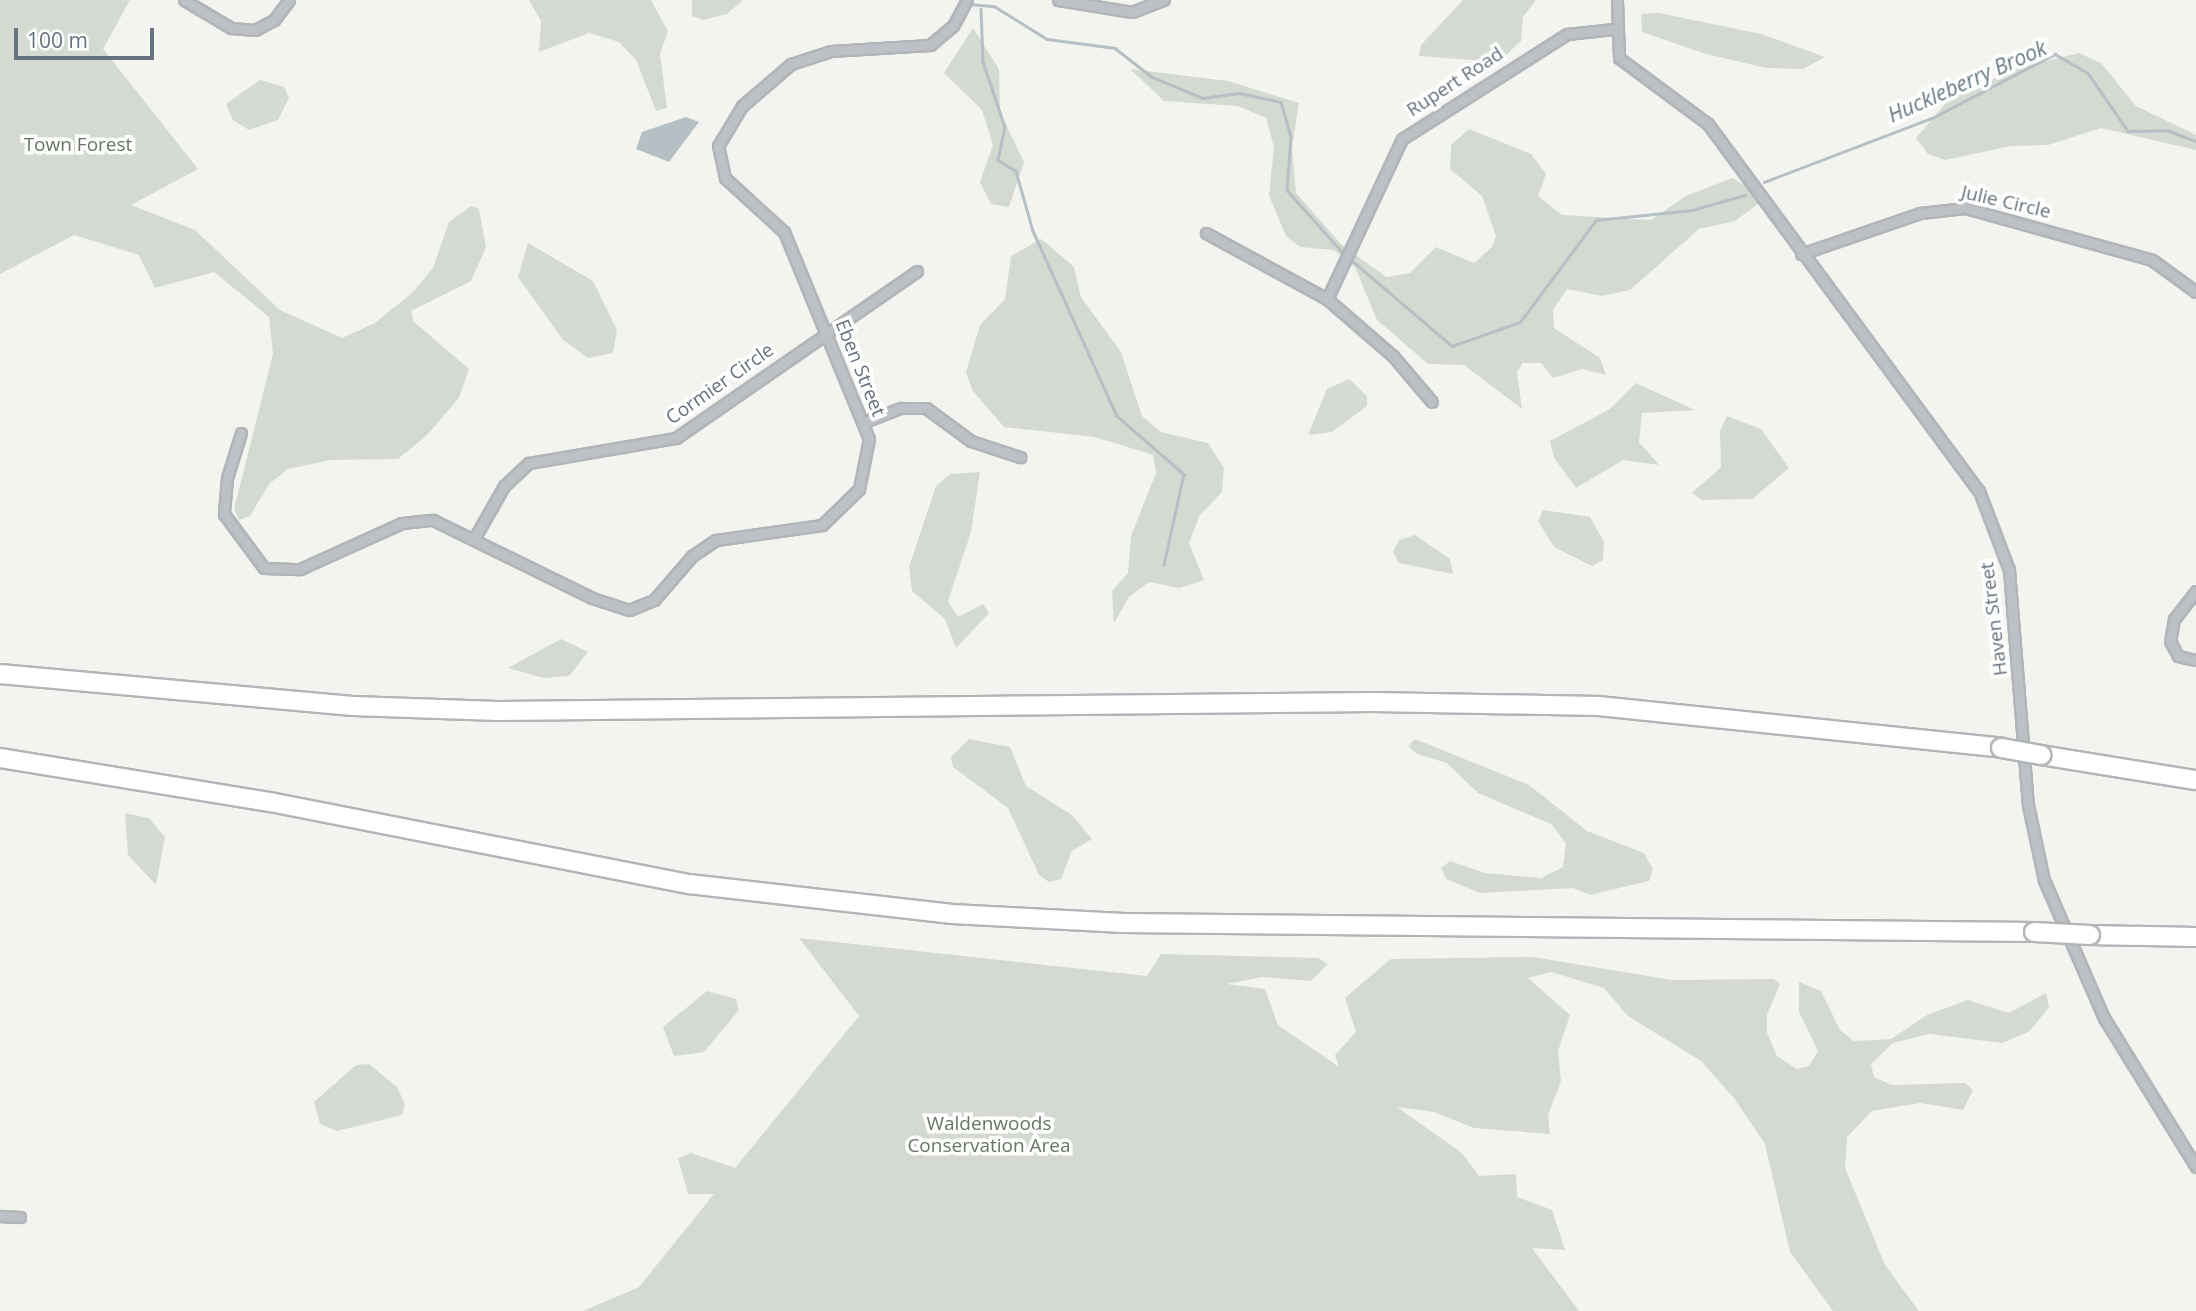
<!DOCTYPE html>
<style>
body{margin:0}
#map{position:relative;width:2196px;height:1311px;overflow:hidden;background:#f3f4f0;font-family:"Open Sans",sans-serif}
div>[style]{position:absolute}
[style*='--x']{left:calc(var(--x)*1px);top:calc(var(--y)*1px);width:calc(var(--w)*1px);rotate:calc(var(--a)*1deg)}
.green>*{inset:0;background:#d4dad2}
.water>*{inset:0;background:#b6bfc4}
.stream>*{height:2.5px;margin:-1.25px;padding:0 1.25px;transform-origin:1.25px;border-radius:1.25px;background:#b6bfc4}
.roads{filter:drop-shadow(2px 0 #b2b5b8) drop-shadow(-2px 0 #b2b5b8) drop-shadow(0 2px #b2b5b8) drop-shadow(0 -2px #b2b5b8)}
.minor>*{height:9px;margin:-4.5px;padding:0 4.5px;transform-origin:4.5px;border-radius:4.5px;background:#bdc0c4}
.motorway>*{height:18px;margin:-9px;padding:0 9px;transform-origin:9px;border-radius:9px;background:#fff}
.bridges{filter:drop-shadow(2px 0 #b2b5b8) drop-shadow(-2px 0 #b2b5b8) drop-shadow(0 2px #b2b5b8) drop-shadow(0 -2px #b2b5b8)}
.motorway-bridge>*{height:18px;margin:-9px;padding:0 9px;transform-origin:9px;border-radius:9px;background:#fff}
span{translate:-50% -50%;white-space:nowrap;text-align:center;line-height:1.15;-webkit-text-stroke:7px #fff;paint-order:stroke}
.street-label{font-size:19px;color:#66727e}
.park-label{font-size:19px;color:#667664}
.water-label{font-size:21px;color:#677982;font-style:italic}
.scale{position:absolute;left:14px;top:28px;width:140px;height:32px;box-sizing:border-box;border:4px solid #66727e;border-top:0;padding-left:9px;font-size:21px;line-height:24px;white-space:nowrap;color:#66727e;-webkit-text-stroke:5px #fff;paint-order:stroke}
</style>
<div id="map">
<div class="green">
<div style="clip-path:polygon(0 0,130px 0,103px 49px,198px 169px,131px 205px,195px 230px,280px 310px,342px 338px,375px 323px,413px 292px,433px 268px,449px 222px,471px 206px,479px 209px,486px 247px,471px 281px,411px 311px,414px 322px,469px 369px,459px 398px,427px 435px,398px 459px,331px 460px,288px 469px,269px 484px,250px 516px,239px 520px,234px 509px,273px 354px,269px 317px,214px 272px,155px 288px,139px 255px,74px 235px,0 274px)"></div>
<div style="clip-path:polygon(529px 0,651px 0,668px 31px,660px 54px,667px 108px,656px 111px,636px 60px,619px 42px,589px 33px,539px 52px,541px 21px)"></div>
<div style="clip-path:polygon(692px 0,743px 0,727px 14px,703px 20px,692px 16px)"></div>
<div style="clip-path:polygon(1463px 0,1536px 0,1523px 17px,1521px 41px,1499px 62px,1419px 56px,1421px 45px)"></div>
<div style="clip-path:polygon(1659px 13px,1761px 34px,1825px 57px,1803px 69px,1766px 68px,1706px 54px,1642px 32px,1641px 14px)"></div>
<div style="clip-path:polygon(973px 28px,999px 69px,1000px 112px,1024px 162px,1009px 207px,991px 204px,980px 182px,993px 145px,982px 110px,944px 73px)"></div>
<div style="clip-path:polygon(2079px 53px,2101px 63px,2136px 106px,2196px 135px,2196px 150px,2101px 128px,2048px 145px,2011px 146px,1945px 160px,1928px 154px,1916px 138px,1951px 97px,2019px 68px)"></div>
<div style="clip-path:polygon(1130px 69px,1228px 81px,1299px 103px,1292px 147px,1296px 193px,1341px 244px,1386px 277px,1410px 273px,1436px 247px,1474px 263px,1492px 247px,1496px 236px,1482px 196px,1450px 169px,1451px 145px,1469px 129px,1531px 154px,1546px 174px,1538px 196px,1562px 215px,1651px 220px,1686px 196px,1732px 178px,1758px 192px,1758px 204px,1735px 221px,1699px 229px,1630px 290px,1602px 296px,1567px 289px,1553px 310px,1554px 328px,1600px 358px,1606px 375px,1582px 369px,1553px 378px,1541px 363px,1523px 363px,1517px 372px,1522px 409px,1464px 365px,1428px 364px,1377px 320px,1355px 267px,1334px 250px,1300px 247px,1286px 236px,1269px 196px,1274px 147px,1266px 118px,1238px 106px,1164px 101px)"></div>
<div style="clip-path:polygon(260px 80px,284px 87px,289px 98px,278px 120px,249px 130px,233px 120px,226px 104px)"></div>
<div style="clip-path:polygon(1041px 239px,1074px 267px,1081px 297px,1121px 352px,1142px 416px,1161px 432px,1208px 443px,1224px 468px,1222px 492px,1200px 515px,1189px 543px,1204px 580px,1179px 588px,1149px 582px,1129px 597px,1114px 623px,1112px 591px,1128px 573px,1131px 536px,1156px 473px,1153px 455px,1095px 437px,1004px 427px,972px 390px,966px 372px,980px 325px,1005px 299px,1011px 256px)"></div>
<div style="clip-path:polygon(528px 243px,593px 281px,617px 330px,613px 353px,588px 358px,563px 340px,518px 277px)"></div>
<div style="clip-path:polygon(1349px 379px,1367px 396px,1367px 406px,1332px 432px,1308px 435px,1327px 389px)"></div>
<div style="clip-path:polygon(1636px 383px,1695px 410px,1642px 413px,1639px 442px,1659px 465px,1623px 460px,1576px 488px,1554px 458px,1550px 441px,1610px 409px)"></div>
<div style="clip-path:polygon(1727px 416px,1761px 429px,1789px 468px,1752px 499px,1702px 500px,1692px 493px,1721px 467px,1720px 431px)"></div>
<div style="clip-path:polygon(980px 472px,971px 532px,948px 601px,958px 617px,983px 604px,989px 613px,956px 648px,945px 619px,912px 591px,909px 567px,936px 486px,950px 474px)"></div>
<div style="clip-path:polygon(1543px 510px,1590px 517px,1604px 542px,1603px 560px,1592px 566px,1554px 547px,1538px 521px)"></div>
<div style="clip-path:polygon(1415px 535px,1450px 559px,1453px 574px,1399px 563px,1393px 552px,1399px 540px)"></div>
<div style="clip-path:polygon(561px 639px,588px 652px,569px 676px,544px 678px,508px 668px)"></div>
<div style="clip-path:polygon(969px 739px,1010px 747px,1026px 786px,1072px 815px,1092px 839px,1072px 851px,1061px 879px,1049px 882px,1039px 875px,1008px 808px,953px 767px,951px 757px)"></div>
<div style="clip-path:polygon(1415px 739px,1529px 785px,1587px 831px,1644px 853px,1653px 869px,1649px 881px,1590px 895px,1573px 888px,1480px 893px,1446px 879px,1441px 868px,1450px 861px,1485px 873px,1541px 878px,1563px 867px,1566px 843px,1551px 824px,1478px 793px,1447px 763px,1417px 754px,1408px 746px)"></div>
<div style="clip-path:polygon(125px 813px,149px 818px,165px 837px,156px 885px,128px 855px)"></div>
<div style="clip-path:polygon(799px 938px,1147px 976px,1161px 954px,1318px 958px,1328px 964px,1311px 981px,1262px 977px,1227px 984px,1265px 989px,1278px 1025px,1339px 1067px,1335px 1055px,1356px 1032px,1345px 998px,1391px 959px,1533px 957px,1672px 980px,1774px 979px,1780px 984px,1767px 1015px,1767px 1033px,1777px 1056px,1797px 1069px,1809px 1066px,1818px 1051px,1799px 1012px,1799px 982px,1821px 991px,1840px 1030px,1854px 1041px,1891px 1039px,1927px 1015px,1968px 1000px,2009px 1013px,2046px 993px,2049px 1007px,2030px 1031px,2002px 1043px,1929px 1034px,1893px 1043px,1871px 1064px,1874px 1077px,1891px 1085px,1965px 1083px,1973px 1090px,1963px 1110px,1920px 1103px,1872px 1111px,1847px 1137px,1845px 1168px,1885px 1265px,1919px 1311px,1833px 1311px,1790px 1252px,1765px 1144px,1734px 1098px,1701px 1061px,1628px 1016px,1604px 988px,1551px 972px,1528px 978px,1570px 1015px,1558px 1051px,1561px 1081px,1548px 1115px,1550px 1134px,1474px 1128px,1434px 1112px,1397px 1107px,1462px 1153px,1479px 1176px,1516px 1174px,1517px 1197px,1552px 1210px,1565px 1250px,1532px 1248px,1579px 1311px,583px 1311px,639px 1287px,714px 1194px,688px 1194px,678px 1158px,691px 1153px,735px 1168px,859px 1016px)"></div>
<div style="clip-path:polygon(707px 991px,736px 999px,739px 1010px,704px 1052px,674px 1056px,663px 1027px)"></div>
<div style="clip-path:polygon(369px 1064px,397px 1087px,405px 1104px,402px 1115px,337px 1131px,320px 1124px,314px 1102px,356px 1065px)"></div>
</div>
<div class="water">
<div style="clip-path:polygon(686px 117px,699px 122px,669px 162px,636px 149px,642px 132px)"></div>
</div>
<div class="stream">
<div style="--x:970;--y:4;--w:24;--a:5"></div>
<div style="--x:994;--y:6;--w:62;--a:31.9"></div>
<div style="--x:1047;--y:39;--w:69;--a:7.5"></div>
<div style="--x:1115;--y:48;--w:47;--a:38.1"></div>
<div style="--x:1152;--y:77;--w:55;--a:22.4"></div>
<div style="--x:1203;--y:98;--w:36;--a:-8"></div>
<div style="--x:1239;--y:93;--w:43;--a:12.1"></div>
<div style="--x:1281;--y:102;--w:36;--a:74"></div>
<div style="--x:1291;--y:137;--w:53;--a:94.3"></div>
<div style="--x:1287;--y:190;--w:86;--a:48.3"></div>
<div style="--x:981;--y:9;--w:53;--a:87.8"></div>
<div style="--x:983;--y:62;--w:69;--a:71.3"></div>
<div style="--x:1005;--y:127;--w:34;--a:102"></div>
<div style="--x:998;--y:160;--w:21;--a:31"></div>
<div style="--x:1016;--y:171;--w:62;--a:74.2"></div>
<div style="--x:1033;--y:231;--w:203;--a:65.6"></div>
<div style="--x:1117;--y:416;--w:89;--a:40.9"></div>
<div style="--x:1184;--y:474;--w:93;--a:102.4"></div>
<div style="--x:1764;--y:182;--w:180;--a:-20.9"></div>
<div style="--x:1932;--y:118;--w:139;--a:-27.5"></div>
<div style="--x:2055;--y:54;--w:38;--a:30"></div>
<div style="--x:2088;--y:73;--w:70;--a:55.4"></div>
<div style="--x:2128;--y:131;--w:39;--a:-1"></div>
<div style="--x:2167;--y:130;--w:31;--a:21"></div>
<div style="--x:1349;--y:258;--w:135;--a:40.5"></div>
<div style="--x:1452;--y:346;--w:72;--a:-19.4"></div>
<div style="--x:1520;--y:322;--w:127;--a:-53.3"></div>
<div style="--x:1596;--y:220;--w:97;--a:-5.9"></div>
<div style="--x:1692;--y:210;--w:55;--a:-15.8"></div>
</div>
<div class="roads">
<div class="minor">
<div style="--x:184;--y:0;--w:55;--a:30.8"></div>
<div style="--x:231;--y:28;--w:24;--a:5"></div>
<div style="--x:255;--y:30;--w:21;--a:-28"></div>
<div style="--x:274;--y:20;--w:25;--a:-53"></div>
<div style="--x:1058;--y:0;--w:75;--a:9.2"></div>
<div style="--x:1132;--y:12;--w:34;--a:-21"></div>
<div style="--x:1617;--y:0;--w:58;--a:88"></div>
<div style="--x:1619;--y:58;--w:111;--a:36.6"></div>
<div style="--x:1708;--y:124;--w:456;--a:53.6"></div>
<div style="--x:1979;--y:491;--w:85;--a:69.2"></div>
<div style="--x:2009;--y:570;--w:236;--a:85.4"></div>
<div style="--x:2028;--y:805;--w:77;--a:78"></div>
<div style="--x:2044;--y:880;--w:150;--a:66.5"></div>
<div style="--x:2104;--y:1018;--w:175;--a:58.3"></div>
<div style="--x:1206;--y:233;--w:138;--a:28.6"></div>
<div style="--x:1327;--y:299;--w:87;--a:40.8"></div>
<div style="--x:1393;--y:356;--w:60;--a:49.7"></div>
<div style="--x:1801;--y:254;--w:126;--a:-19"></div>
<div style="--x:1920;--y:213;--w:45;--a:-6.3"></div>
<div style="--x:1965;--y:208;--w:194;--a:15.5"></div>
<div style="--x:2152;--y:260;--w:54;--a:36"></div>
<div style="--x:1327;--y:299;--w:177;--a:-64.9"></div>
<div style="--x:1402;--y:139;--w:196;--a:-32.5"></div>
<div style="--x:1567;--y:34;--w:47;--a:-6.1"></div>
<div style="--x:864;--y:422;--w:40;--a:-21"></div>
<div style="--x:901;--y:408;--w:25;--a:0"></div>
<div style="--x:926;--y:408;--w:56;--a:36.3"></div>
<div style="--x:971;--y:441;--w:52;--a:18.1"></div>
<div style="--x:241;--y:433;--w:47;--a:107.3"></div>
<div style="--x:227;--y:478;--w:36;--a:95"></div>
<div style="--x:224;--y:514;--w:67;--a:53.5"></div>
<div style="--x:264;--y:568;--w:36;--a:2"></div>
<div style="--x:300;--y:569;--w:112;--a:-24.3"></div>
<div style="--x:402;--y:523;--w:31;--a:-6"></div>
<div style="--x:433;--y:520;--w:177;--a:26.1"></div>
<div style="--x:592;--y:598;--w:39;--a:18"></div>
<div style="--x:629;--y:610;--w:27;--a:-22"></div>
<div style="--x:654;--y:600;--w:58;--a:-49.2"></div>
<div style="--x:692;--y:556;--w:29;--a:-34"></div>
<div style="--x:716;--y:540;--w:107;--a:-8.1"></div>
<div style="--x:822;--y:525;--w:52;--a:-44.2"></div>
<div style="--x:859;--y:489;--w:51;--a:-78.7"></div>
<div style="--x:869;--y:439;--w:224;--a:-112.3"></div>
<div style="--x:784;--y:232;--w:80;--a:-137.5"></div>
<div style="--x:725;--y:178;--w:33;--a:-102"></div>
<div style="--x:718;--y:146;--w:47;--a:-59"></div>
<div style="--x:742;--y:106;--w:65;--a:-40.6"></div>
<div style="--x:791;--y:64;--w:42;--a:-18"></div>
<div style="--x:831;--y:51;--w:99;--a:-3.5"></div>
<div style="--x:930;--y:45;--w:30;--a:-40"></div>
<div style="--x:953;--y:26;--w:30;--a:-62"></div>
<div style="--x:475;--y:537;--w:59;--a:-60.4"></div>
<div style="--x:504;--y:486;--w:34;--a:-43"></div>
<div style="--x:529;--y:463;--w:149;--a:-9.7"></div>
<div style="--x:676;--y:438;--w:293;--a:-34.7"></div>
<div style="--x:2196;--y:591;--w:36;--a:128"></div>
<div style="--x:2174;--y:619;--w:22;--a:100"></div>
<div style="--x:2170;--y:641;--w:17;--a:62"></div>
<div style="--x:2178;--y:656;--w:18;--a:13"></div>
<div style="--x:0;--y:1216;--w:20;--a:3"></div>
</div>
<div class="motorway">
<div style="--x:0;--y:674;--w:354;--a:5.2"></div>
<div style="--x:353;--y:706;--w:145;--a:2"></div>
<div style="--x:498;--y:711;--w:875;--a:-0.59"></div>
<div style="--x:1373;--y:702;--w:225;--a:1"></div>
<div style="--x:1598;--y:706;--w:405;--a:5.9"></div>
<div style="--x:2041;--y:755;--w:157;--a:9.2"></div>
<div style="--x:0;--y:758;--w:274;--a:9.3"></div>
<div style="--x:270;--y:802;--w:427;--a:11.1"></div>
<div style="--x:689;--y:884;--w:265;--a:6.5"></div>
<div style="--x:952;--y:914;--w:172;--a:3"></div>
<div style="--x:1124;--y:923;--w:910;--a:0.57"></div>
<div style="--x:2090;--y:935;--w:106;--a:1.1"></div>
</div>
</div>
<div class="bridges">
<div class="motorway-bridge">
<div style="--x:2001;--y:748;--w:41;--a:9.9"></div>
<div style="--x:2034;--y:932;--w:56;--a:3.1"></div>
</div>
</div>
<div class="street-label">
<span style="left:1455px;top:82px;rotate:-33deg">Rupert Road</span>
<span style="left:2006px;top:202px;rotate:13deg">Julie Circle</span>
<span style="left:860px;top:368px;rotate:68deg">Eben Street</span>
<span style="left:720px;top:384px;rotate:-35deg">Cormier Circle</span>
<span style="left:1994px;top:619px;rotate:-97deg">Haven Street</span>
</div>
<div class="park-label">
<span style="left:78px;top:145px">Town Forest</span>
<span style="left:989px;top:1135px">Waldenwoods<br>Conservation Area</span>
</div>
<div class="water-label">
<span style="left:1967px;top:81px;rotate:-24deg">Huckleberry Brook</span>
</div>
<div class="scale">100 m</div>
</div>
